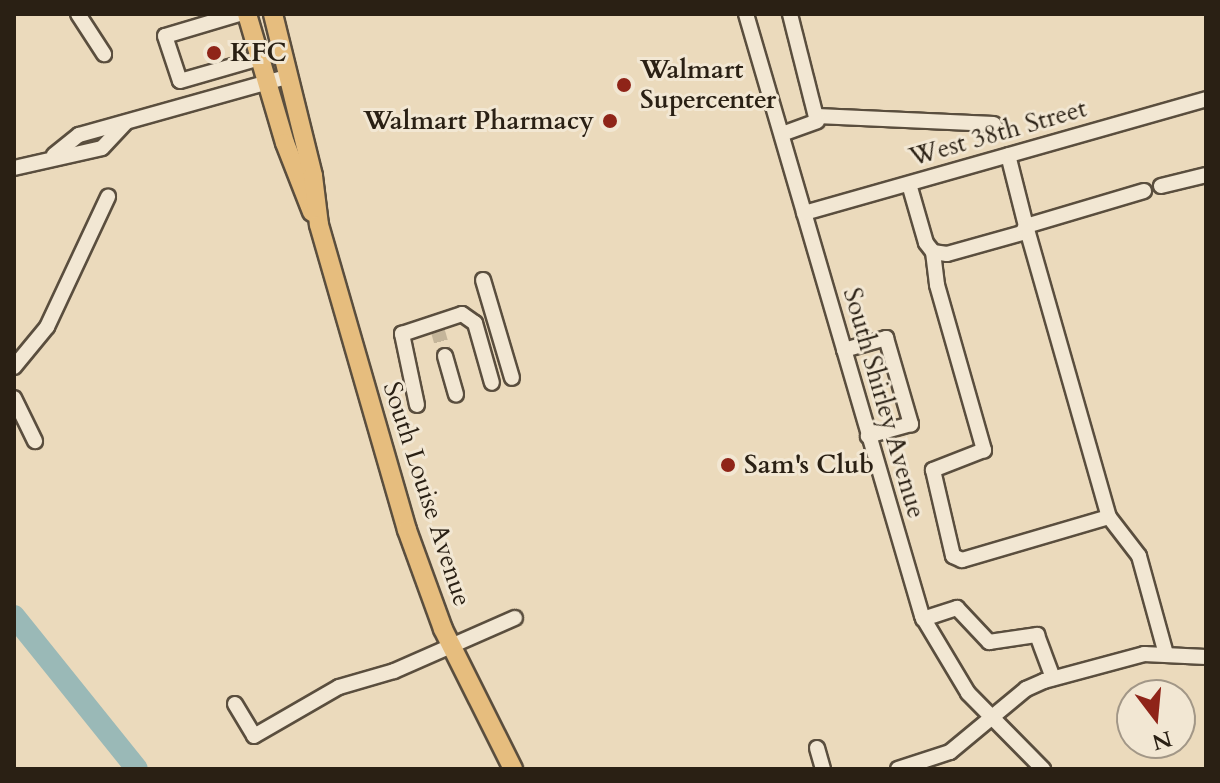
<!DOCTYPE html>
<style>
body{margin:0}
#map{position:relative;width:1220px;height:783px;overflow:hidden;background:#ebdabc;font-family:Cardo,serif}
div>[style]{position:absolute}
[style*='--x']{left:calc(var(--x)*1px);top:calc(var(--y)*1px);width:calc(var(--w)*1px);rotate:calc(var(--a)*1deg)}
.river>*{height:22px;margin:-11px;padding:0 11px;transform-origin:11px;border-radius:11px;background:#9ab9b7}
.minor-tunnel>*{height:14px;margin-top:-7px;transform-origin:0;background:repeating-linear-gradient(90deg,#c4b59a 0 14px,transparent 0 21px)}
.roads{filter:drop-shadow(2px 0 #5a4e3e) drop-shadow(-2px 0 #5a4e3e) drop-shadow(0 2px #5a4e3e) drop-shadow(0 -2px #5a4e3e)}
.minor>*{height:14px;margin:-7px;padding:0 7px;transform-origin:7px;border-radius:7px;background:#f2e7d3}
.major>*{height:18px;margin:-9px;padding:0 9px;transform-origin:9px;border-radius:9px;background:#e6bd7e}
.dots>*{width:22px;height:22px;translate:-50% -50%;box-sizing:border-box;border:4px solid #f2e7d3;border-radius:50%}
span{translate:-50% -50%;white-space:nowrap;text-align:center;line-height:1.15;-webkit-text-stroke:6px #f2e7d3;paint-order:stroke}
.poi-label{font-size:26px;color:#2a2014;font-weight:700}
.left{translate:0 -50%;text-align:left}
.right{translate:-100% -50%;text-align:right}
.street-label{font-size:26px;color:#2a2014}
.frame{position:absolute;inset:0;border:16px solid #2a2014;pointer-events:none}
.north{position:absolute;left:1116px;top:679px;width:80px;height:80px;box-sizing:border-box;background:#f2e7d3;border:2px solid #a29787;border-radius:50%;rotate:164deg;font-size:22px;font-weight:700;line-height:32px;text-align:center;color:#2a2014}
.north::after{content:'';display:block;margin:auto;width:28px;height:36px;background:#8f2418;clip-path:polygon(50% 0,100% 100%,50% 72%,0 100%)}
</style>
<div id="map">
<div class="river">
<div style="--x:14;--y:616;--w:196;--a:51.2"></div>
</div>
<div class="minor-tunnel">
<div style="--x:437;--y:328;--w:29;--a:74"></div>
</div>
<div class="roads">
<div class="minor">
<div style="--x:78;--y:14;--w:48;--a:57"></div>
<div style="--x:239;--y:14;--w:77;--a:163.4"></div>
<div style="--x:165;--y:36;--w:47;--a:71.6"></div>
<div style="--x:180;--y:81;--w:83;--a:-16"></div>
<div style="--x:746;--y:14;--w:627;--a:73.7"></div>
<div style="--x:922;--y:616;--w:90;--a:59.1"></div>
<div style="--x:968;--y:693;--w:107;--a:45.4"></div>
<div style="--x:817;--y:116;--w:177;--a:2.6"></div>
<div style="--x:782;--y:134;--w:37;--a:-20"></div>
<div style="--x:817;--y:121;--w:110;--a:-104.2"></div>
<div style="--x:54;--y:155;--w:32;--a:-39"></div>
<div style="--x:79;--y:135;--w:219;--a:-15.6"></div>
<div style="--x:14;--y:168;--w:90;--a:-12.8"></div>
<div style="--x:102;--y:148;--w:35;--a:-47"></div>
<div style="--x:909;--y:184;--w:61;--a:73.9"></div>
<div style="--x:926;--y:243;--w:11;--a:52"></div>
<div style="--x:933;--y:252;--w:14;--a:8"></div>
<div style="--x:947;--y:254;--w:78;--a:-15.6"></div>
<div style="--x:1022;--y:233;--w:8;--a:-60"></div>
<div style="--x:1026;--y:226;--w:73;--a:-104.2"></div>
<div style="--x:1161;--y:186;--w:46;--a:-13.7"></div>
<div style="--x:1144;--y:191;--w:123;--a:163.5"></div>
<div style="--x:1026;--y:226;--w:303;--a:74.1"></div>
<div style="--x:1109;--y:517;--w:49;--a:52.4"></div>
<div style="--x:1139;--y:556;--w:102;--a:74.6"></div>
<div style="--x:804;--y:213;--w:418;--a:-15.8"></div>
<div style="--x:933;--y:252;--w:33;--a:83"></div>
<div style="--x:937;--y:285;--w:172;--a:74.1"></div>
<div style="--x:984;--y:450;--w:55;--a:158.6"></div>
<div style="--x:933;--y:470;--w:88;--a:76.9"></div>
<div style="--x:953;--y:556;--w:10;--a:24"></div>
<div style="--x:962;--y:560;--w:153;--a:-16.3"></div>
<div style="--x:483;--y:280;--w:102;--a:73.5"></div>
<div style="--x:844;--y:350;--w:44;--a:-15.9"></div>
<div style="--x:886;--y:338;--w:90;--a:73.8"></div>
<div style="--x:911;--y:424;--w:45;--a:164.4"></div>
<div style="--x:445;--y:356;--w:40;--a:74"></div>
<div style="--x:14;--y:367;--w:52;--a:-50.5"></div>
<div style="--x:47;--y:327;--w:144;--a:-64.9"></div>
<div style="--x:14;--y:398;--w:48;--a:64"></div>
<div style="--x:417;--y:405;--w:73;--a:-101.9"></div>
<div style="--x:402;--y:334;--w:63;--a:-18.4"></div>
<div style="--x:462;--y:314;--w:16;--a:35"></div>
<div style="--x:475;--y:323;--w:62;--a:74.2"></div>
<div style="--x:923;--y:619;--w:36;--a:-18"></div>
<div style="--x:957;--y:608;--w:47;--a:46.7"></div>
<div style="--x:989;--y:642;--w:49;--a:-8.3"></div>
<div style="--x:1037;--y:635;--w:46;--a:69.6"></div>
<div style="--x:235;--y:704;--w:37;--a:59"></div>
<div style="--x:254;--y:736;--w:98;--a:-30"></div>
<div style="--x:339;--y:687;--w:57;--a:-16.2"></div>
<div style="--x:394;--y:671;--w:132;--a:-23.7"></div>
<div style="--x:817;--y:748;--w:22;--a:74"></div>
<div style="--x:898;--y:769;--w:55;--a:-18.1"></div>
<div style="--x:950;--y:752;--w:99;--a:-39.7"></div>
<div style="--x:1026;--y:689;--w:20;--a:-24"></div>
<div style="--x:1044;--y:681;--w:104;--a:-15.1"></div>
<div style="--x:1144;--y:654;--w:62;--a:2.8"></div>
</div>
<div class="major">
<div style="--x:247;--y:14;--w:134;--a:73.6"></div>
<div style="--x:285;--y:143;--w:74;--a:68.6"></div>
<div style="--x:273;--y:14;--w:167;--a:76.1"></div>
<div style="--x:313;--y:176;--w:49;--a:83"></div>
<div style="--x:319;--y:225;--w:317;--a:73.9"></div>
<div style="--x:407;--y:530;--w:105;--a:70"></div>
<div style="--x:443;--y:629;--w:157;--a:63.4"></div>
</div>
</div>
<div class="dots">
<div style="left:214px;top:53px;background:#8f2418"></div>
<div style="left:624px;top:85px;background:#8f2418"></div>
<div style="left:610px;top:121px;background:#8f2418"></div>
<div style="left:728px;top:465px;background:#8f2418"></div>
</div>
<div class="poi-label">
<span class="left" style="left:230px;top:53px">KFC</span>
<span class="left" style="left:640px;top:85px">Walmart<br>Supercenter</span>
<span class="right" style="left:594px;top:121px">Walmart Pharmacy</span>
<span class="left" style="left:744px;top:465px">Sam's Club</span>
</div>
<div class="street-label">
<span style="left:998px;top:133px;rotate:-16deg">West 38th Street</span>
<span style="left:884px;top:403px;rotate:74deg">South Shirley Avenue</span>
<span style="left:427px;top:494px;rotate:72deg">South Louise Avenue</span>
</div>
<div class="frame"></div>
<div class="north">N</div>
</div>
